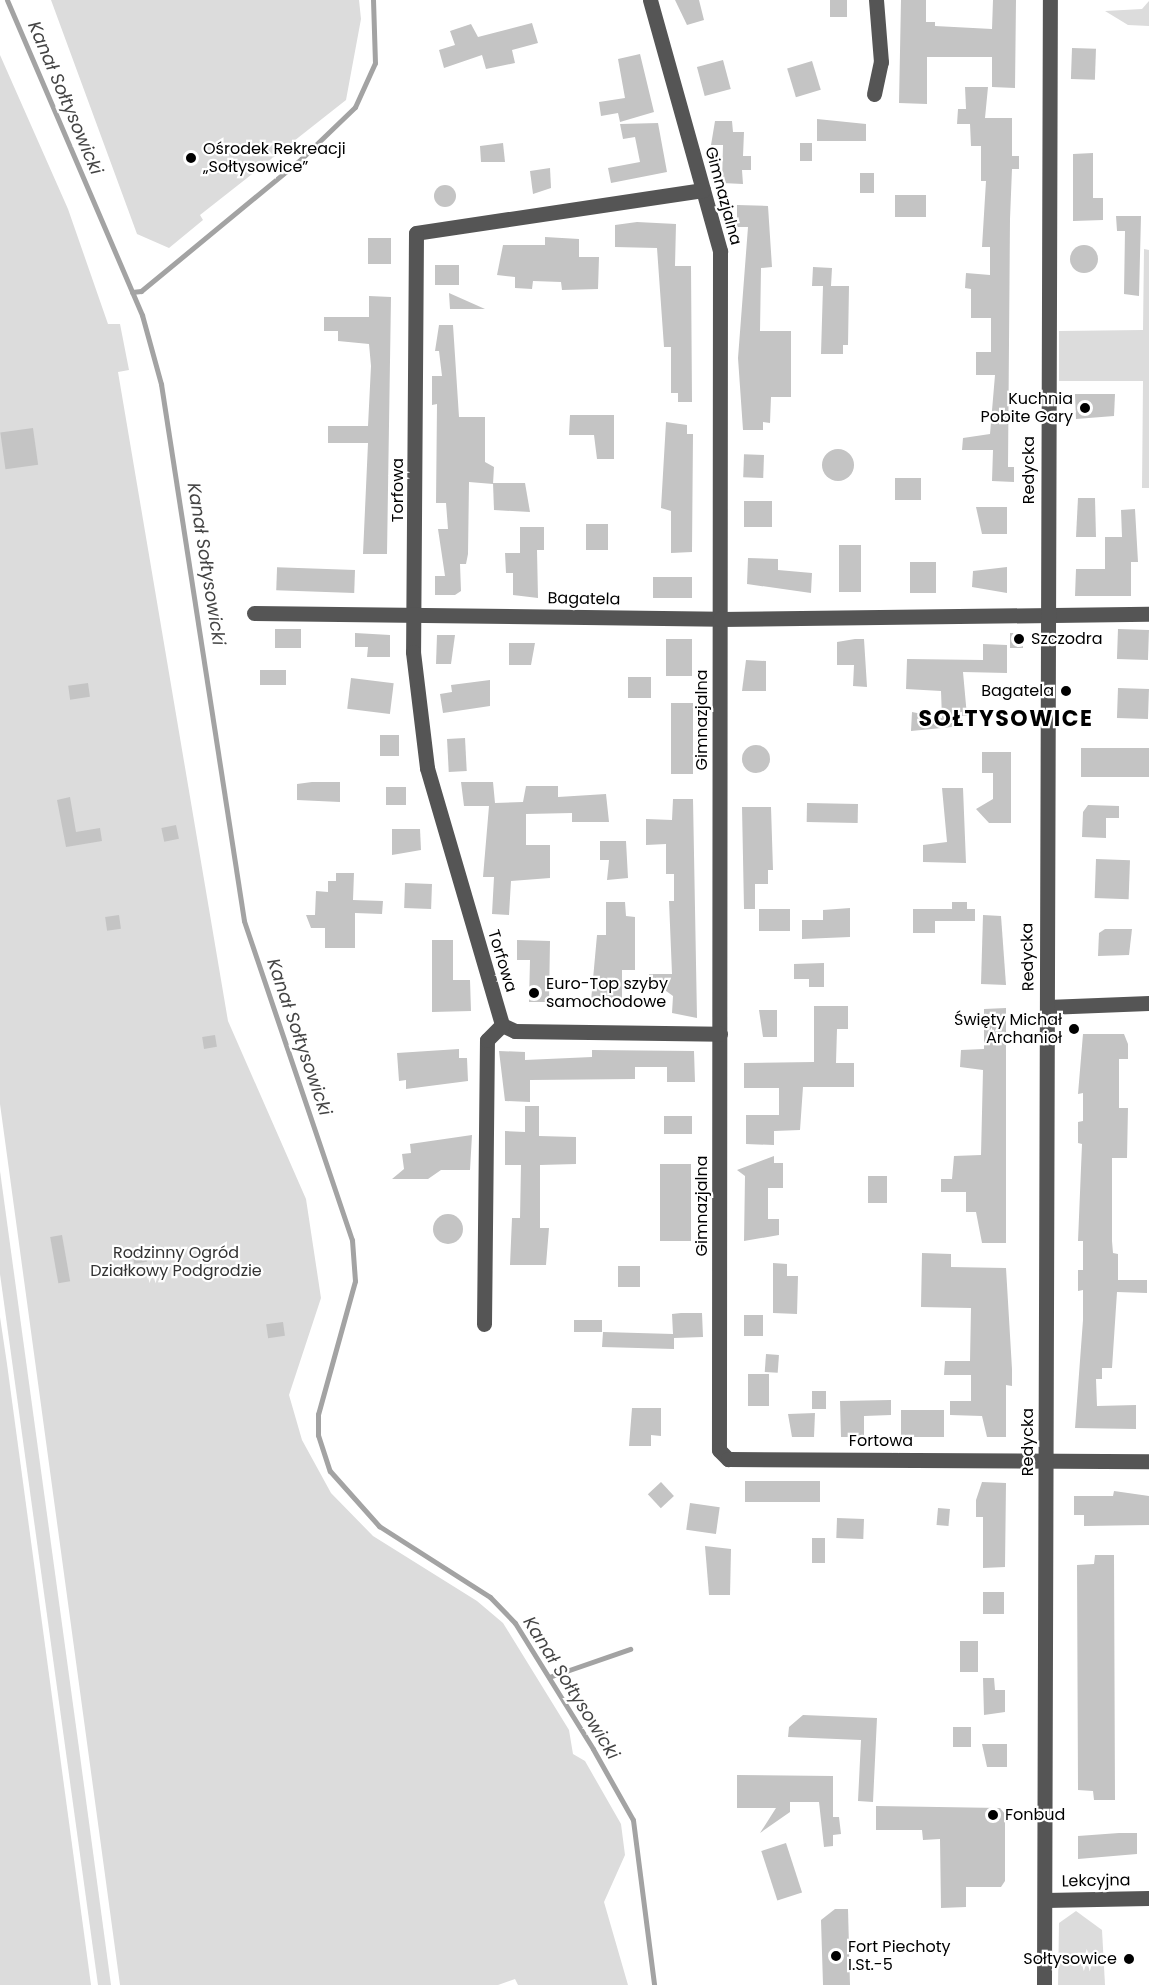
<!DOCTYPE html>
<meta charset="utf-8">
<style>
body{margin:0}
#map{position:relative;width:1149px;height:1985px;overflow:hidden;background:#fff;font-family:Poppins,sans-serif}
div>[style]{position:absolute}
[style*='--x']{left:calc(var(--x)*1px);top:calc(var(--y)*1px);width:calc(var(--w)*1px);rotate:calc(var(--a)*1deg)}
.green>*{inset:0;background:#dcdcdc}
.stream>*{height:5px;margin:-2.5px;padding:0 2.5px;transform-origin:2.5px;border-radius:2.5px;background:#a3a3a3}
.building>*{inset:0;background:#c4c4c4;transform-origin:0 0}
.round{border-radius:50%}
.minor>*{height:15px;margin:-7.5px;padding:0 7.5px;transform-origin:7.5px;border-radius:7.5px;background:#555}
.dots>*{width:16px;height:16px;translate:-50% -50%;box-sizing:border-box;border:3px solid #fff;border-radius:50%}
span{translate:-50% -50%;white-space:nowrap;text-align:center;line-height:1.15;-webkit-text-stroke:4.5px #fff;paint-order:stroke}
.poi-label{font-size:16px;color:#000}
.left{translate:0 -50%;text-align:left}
.right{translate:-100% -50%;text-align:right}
.street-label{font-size:16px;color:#000}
.park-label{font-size:16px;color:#333}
.water-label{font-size:18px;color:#444;font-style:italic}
.district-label{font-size:22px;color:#000;font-weight:700;letter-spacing:1.5px}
</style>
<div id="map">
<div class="green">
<div style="clip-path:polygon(51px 0,359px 0,361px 19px,346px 100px,200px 215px,203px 220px,169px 248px,137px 234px)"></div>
<div style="clip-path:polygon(1149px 1px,1149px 26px,1128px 25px,1105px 11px,1142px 9px)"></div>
<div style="clip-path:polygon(0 55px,68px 209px,108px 324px,120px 324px,129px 370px,118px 372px,228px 1021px,306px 1199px,321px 1298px,289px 1395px,302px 1440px,331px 1493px,373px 1536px,477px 1601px,503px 1623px,569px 1730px,573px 1754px,585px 1761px,621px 1824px,625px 1855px,604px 1902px,628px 1985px,518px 1985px,515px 1979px,498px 1985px,120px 1985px,0 1104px)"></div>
<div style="clip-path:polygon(1144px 249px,1149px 250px,1149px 488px,1142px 488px,1143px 381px,1059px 381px,1059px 331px,1143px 330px)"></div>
<div style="clip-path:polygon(0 1171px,78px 1741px,111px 1985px,98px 1985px,0 1274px)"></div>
<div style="clip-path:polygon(0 1317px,7px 1364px,91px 1985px,0 1985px)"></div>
<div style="clip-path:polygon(1076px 1911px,1102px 1930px,1105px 1985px,1058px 1985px,1059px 1923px)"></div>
</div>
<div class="stream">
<div style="--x:7;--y:0;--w:343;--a:66.8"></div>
<div style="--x:142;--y:315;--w:72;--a:74.6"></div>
<div style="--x:161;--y:384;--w:543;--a:81.21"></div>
<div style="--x:244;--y:921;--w:337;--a:71.3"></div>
<div style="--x:352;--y:1240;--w:41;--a:85.8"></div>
<div style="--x:355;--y:1281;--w:138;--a:105.5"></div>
<div style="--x:318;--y:1414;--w:21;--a:90"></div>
<div style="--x:318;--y:1435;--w:38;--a:72"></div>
<div style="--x:330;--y:1471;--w:74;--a:48.3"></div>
<div style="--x:379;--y:1526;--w:132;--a:32.6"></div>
<div style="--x:490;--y:1597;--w:36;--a:46"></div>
<div style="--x:515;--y:1623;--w:148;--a:58.2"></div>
<div style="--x:593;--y:1749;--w:81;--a:60.6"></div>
<div style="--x:633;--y:1820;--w:166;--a:82.7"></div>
<div style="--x:132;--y:292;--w:9;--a:-6"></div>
<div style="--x:141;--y:291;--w:207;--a:-39.5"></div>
<div style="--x:301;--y:159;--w:75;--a:-43.9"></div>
<div style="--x:355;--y:107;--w:48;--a:-65.6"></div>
<div style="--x:375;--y:63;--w:63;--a:-91.8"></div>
<div style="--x:549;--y:1677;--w:86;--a:-19.1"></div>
</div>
<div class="building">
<div style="clip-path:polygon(675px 0,699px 0,704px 20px,687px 25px)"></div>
<div style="left:830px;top:0;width:17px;height:17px"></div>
<div style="clip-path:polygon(901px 0,926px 0,926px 22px,935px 22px,935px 26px,992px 29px,993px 0,1016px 0,1015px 88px,992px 87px,992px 57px,927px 57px,927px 104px,899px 103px)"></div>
<div style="clip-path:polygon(532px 23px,538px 43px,512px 50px,515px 63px,486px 69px,482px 55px,444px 68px,439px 50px,455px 45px,450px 31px,471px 24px,478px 37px)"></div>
<div style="left:1072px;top:48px;width:24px;height:31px;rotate:2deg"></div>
<div style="clip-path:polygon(640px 54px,654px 112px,620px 122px,618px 113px,601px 116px,599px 102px,625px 98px,618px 59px)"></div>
<div style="left:723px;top:60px;width:30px;height:27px;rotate:75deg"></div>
<div style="left:812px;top:61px;width:30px;height:26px;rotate:73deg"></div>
<div style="clip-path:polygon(965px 87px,988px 87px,985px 118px,1012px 118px,1012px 156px,1019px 156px,1019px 169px,1012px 169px,1010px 219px,1008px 467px,1014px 467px,1014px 482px,992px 481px,993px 450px,962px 450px,963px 438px,990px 434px,995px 375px,976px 375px,976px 352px,991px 352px,991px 318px,971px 318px,971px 289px,965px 288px,966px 273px,990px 275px,990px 247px,982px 247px,986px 181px,981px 181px,981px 146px,971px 146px,970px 124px,957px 124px,958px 109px,966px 109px)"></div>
<div style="clip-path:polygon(817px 119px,866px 124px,866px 141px,817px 141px)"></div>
<div style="clip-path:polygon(715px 121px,732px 121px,733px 132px,744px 132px,743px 156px,751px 156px,751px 170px,742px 170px,743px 184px,722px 183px,723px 145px,711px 145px)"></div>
<div style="clip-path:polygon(658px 123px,667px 172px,611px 183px,608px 168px,640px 162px,635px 137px,623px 139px,620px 124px)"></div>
<div style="clip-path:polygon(503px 143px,505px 162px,481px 162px,480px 146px)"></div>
<div style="left:800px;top:143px;width:12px;height:18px"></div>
<div style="clip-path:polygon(1093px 153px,1093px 198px,1103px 198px,1103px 220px,1073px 221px,1073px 154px)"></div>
<div style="clip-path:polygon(550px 168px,551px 188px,533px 194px,530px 171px)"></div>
<div style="left:860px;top:173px;width:14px;height:20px"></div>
<div class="round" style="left:434px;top:185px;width:22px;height:22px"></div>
<div style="left:895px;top:195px;width:31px;height:22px"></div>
<div style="clip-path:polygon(737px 205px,768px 206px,772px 267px,761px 268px,760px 331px,791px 331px,791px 397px,771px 397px,770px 423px,763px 422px,763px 430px,743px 430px,738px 358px,748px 227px,737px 227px)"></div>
<div style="clip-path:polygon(1116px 216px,1141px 216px,1139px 296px,1124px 294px,1125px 231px,1117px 231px)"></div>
<div style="clip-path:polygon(637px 222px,676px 224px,675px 266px,691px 266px,692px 402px,678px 402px,678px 393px,671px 393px,671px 347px,664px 347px,657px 248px,615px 247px,615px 225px)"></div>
<div style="clip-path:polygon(545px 237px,579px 239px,579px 257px,599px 257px,598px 289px,562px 290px,561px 282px,533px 281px,532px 289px,515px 288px,515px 277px,497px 275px,503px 245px,545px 245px)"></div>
<div style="left:368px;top:238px;width:23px;height:26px"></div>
<div class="round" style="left:1070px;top:245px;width:28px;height:28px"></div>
<div style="left:435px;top:265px;width:24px;height:20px"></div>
<div style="clip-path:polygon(813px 267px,832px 268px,831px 286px,849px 286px,848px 345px,843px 345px,843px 354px,821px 354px,823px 286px,812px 286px)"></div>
<div style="clip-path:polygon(449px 293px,485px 309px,450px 309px)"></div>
<div style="clip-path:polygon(369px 296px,391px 297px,387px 554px,363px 554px,368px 443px,328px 443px,328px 426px,368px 426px,371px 366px,369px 344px,338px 341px,338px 331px,324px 331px,324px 317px,369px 317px)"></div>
<div style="clip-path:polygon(439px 325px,453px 325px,459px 417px,485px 417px,485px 462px,494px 467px,493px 484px,469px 482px,468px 554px,466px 564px,460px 564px,461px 591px,455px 595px,435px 595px,435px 576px,445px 576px,438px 529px,448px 529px,446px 503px,436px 503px,437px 404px,432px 405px,432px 376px,442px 376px,439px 351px,435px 351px)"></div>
<div style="clip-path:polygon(1075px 394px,1115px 394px,1114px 416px,1076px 419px)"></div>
<div style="clip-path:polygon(570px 415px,614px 415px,614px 459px,597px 459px,594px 435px,569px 435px)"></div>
<div style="clip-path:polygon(666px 422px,687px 425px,687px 434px,693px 434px,692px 552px,671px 553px,671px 511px,661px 508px)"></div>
<div style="left:33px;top:428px;width:37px;height:33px;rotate:82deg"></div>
<div class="round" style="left:822px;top:449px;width:32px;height:32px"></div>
<div style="left:764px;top:455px;width:23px;height:20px;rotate:92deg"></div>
<div style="left:895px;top:478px;width:26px;height:22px"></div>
<div style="clip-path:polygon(493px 483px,525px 483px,530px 512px,494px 510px)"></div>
<div style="clip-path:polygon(1078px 498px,1095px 498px,1096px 537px,1076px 537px)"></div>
<div style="left:772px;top:501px;width:26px;height:28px;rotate:90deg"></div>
<div style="clip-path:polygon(976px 507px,1007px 507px,1007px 534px,982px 534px)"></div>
<div style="clip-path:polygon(1135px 509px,1138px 562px,1131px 562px,1131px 596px,1075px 596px,1076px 569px,1105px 569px,1105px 537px,1122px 537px,1121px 510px)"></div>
<div style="left:586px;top:524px;width:22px;height:26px"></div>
<div style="clip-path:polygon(520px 527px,544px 527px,544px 550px,537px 550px,538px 598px,513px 595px,513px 573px,506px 573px,505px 553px,520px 553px)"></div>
<div style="left:839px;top:545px;width:22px;height:47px"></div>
<div style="clip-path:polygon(748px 558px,778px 559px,778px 570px,812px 573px,811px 593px,747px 584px)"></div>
<div style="left:910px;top:562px;width:26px;height:31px"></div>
<div style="clip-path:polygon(1007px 567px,1007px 593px,972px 587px,973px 571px)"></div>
<div style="left:355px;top:570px;width:23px;height:78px;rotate:92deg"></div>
<div style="left:653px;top:577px;width:39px;height:21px"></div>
<div style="left:275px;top:629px;width:26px;height:19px"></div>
<div style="left:1118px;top:629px;width:31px;height:30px;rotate:2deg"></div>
<div style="clip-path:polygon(355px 633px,390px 635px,390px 657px,367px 657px,368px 647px,355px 647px)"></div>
<div style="left:1010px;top:633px;width:13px;height:15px"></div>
<div style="clip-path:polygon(437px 635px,455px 635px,451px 664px,436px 664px)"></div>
<div style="left:666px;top:639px;width:26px;height:37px"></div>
<div style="clip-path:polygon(855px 639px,864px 639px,867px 687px,853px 686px,854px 665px,837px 665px,837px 642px)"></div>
<div style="clip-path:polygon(509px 643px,535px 643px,531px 665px,509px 665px)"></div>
<div style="clip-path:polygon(983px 644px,1007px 645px,1007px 673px,963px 672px,967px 716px,962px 716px,962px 726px,911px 731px,912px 712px,942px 718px,941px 691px,906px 689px,907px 659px,983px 660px)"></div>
<div style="clip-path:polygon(746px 660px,766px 661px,766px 691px,742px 691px)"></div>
<div style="left:260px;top:670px;width:26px;height:15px"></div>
<div style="left:628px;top:677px;width:23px;height:21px"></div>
<div style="left:351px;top:678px;width:43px;height:31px;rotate:7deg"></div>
<div style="clip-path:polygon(490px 680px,490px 706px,443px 713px,440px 694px,452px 692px,451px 685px)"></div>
<div style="left:88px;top:683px;width:14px;height:20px;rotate:82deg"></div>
<div style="left:1118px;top:688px;width:31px;height:30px;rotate:2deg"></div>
<div style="left:671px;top:703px;width:22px;height:71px"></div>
<div style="left:380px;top:735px;width:19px;height:21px"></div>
<div style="left:465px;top:738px;width:33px;height:18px;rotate:87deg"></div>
<div class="round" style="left:742px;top:745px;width:28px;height:28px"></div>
<div style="left:1081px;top:748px;width:68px;height:29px"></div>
<div style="clip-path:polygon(982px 752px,1011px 752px,1011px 823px,989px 823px,976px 809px,993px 799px,993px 773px,982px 773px)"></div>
<div style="clip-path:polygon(312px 782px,340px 782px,340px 802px,297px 800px,297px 784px)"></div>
<div style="clip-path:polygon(461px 782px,493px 782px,495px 803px,523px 802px,526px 786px,558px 786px,558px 797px,606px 794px,609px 822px,572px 822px,572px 813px,526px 814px,526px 845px,550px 845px,550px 878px,511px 881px,509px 915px,492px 914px,494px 877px,483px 877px,489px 806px,464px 806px)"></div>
<div style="left:386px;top:787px;width:20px;height:18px"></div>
<div style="clip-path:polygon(942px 788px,963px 788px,966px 863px,923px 862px,923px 845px,947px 842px)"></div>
<div style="clip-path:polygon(70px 797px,76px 832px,100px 828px,102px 841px,66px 847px,57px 800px)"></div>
<div style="clip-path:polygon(673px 799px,693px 799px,697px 1018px,672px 1013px,673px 996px,662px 988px,649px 988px,649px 974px,672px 974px,669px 901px,674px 901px,674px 874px,666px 874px,666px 844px,646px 845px,646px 819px,672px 820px)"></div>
<div style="left:807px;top:803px;width:51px;height:19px;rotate:1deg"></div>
<div style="clip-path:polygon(1088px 805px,1119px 806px,1119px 818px,1106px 818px,1106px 838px,1082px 837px,1083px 812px)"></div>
<div style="clip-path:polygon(742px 807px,771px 807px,773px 870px,768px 870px,768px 884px,755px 884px,755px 909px,744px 909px)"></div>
<div style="left:176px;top:825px;width:14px;height:15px;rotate:78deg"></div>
<div style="clip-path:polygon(392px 829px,420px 829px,421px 850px,392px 855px)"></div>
<div style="clip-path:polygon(600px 841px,626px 841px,628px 878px,607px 880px,609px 860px,600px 860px)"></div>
<div style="left:1096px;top:859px;width:34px;height:39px;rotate:2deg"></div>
<div style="clip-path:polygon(336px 873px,354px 873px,353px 900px,383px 901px,382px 914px,355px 913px,355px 948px,325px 948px,325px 928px,311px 928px,306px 915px,315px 915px,316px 891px,328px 892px,328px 881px,336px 881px)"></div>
<div style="left:405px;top:883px;width:27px;height:25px;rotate:2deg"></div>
<div style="clip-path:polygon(606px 902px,625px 902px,626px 916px,635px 917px,635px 970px,622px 970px,622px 1001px,591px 1001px,597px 935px,606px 935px)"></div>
<div style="clip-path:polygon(952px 902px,967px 902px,967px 909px,975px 909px,975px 921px,935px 921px,935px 933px,913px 933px,913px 909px,952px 909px)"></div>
<div style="clip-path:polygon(850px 908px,850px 937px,802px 939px,802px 920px,823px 920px,823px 910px)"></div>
<div style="left:759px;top:909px;width:31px;height:22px"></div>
<div style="left:119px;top:915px;width:14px;height:14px;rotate:82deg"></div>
<div style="clip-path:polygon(983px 915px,1001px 916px,1006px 985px,981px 984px)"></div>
<div style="clip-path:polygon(1105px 929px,1132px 929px,1129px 955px,1098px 956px,1099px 933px)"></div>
<div style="clip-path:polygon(432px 940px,453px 940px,453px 980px,470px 980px,471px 1011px,432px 1012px)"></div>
<div style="clip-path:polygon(517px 940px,550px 941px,549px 1002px,529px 1002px,530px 960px,517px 960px)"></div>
<div style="clip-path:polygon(824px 963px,824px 987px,809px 987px,809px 979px,794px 979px,794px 964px)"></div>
<div style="clip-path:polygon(814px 1006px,848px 1006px,848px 1029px,837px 1029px,836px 1063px,854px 1063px,854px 1087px,803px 1087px,800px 1130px,774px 1131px,774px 1145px,746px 1144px,746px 1115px,779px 1115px,779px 1088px,744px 1088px,744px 1063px,814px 1062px)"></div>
<div style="clip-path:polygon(1006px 1008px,1006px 1243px,982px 1243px,976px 1212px,966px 1212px,966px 1192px,941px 1192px,941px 1179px,952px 1179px,954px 1156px,981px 1155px,983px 1070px,960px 1067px,961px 1050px,984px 1049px,984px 1009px)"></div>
<div style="clip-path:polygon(759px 1010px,777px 1010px,777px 1037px,763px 1037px)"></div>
<div style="clip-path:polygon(1083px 1034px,1124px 1034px,1128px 1044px,1128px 1059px,1119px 1059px,1119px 1108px,1128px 1108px,1127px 1158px,1112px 1158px,1112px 1241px,1113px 1253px,1118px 1254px,1118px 1280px,1147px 1280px,1147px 1293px,1117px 1292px,1112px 1368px,1102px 1368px,1102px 1379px,1096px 1379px,1097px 1406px,1136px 1405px,1136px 1429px,1075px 1428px,1083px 1320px,1083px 1290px,1078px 1291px,1078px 1270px,1083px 1270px,1083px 1241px,1078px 1241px,1082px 1144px,1078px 1143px,1078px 1122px,1083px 1121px,1083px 1093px,1078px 1094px)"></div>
<div style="left:215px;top:1035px;width:12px;height:13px;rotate:81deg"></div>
<div style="clip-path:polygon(459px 1049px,459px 1058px,467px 1058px,468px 1081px,406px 1089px,406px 1080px,399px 1081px,397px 1053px)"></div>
<div style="clip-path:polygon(592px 1050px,694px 1051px,695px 1082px,667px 1082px,667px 1067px,635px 1067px,635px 1079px,530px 1080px,530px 1102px,505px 1101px,499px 1051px,525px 1052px,525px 1060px,592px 1057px)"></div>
<div style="clip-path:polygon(525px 1106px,539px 1106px,539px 1136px,576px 1137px,576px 1164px,540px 1165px,540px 1228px,549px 1228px,546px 1265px,510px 1265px,512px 1218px,520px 1218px,521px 1165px,505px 1165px,505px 1131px,525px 1132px)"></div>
<div style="left:664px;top:1116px;width:28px;height:18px"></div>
<div style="clip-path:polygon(472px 1135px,470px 1170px,441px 1170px,428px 1179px,392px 1179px,404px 1169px,402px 1154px,411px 1153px,410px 1144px)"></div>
<div style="clip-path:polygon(774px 1156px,774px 1163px,783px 1163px,783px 1188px,768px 1188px,768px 1219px,779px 1219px,779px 1235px,744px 1241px,745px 1176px,737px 1170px)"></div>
<div style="left:660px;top:1164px;width:31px;height:77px"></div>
<div style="left:887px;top:1176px;width:27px;height:19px;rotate:90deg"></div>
<div class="round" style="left:433px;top:1214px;width:30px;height:30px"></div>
<div style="left:62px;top:1235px;width:47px;height:12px;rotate:80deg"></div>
<div style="left:145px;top:1249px;width:13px;height:13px;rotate:81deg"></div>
<div style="clip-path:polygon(922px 1253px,951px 1254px,951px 1267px,1006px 1268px,1012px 1369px,1012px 1386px,1006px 1385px,1006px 1437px,987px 1437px,982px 1416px,950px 1415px,950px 1401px,971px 1401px,971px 1375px,944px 1375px,945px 1361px,970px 1361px,971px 1308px,921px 1307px)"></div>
<div style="clip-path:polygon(773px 1263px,787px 1264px,787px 1276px,798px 1276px,797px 1314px,773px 1313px)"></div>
<div style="left:618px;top:1266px;width:22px;height:21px"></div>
<div style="clip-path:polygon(681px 1313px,702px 1313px,703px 1337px,674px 1338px,674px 1349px,602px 1347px,603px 1332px,673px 1334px,672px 1314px)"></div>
<div style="left:744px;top:1315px;width:19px;height:21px"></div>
<div style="left:574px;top:1320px;width:28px;height:12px"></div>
<div style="left:283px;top:1322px;width:14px;height:17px;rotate:82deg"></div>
<div style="left:766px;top:1354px;width:13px;height:18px;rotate:4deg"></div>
<div style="left:748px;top:1374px;width:21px;height:32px"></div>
<div style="left:826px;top:1391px;width:18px;height:14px;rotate:90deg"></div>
<div style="clip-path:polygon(891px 1400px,891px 1415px,864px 1416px,864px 1437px,841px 1437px,840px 1401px)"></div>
<div style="clip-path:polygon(632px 1408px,661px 1408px,661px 1436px,651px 1435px,651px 1446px,629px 1446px)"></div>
<div style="left:901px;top:1410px;width:43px;height:27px"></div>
<div style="clip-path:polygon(815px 1413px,814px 1437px,792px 1437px,788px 1414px)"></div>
<div style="left:745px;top:1481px;width:75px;height:21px"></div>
<div style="left:661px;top:1482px;width:19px;height:18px;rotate:47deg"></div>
<div style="clip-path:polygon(982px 1482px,1006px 1483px,1005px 1567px,983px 1568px,983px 1517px,976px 1517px,976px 1500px)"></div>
<div style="clip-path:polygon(1114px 1491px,1149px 1496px,1149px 1525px,1084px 1526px,1084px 1515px,1074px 1515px,1074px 1496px,1113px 1496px)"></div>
<div style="left:690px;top:1503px;width:30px;height:27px;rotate:8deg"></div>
<div style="left:938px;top:1508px;width:12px;height:17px;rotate:5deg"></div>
<div style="left:837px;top:1518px;width:27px;height:20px;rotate:2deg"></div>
<div style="left:812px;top:1538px;width:13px;height:25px"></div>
<div style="clip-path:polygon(705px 1546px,731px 1549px,730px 1595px,709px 1595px)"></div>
<div style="clip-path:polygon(1095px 1555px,1114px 1555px,1115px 1800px,1094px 1800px,1093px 1791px,1078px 1790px,1077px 1565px,1094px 1564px)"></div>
<div style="left:983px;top:1592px;width:21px;height:22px"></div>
<div style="left:960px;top:1641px;width:18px;height:31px"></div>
<div style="clip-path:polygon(983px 1678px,994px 1678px,995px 1690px,1005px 1690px,1005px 1712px,984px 1715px)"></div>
<div style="clip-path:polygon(803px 1715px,877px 1718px,873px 1802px,858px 1801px,861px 1740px,788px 1737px,789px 1727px)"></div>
<div style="left:953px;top:1727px;width:18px;height:20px"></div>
<div style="clip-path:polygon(982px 1744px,1007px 1744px,1007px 1767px,987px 1767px)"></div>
<div style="clip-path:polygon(737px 1775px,833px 1776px,833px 1817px,839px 1817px,841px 1834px,833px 1835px,833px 1846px,824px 1847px,819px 1802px,790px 1802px,790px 1812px,760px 1833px,776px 1808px,737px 1808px)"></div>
<div style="clip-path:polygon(876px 1806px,1000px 1808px,1005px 1814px,1005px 1881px,1001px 1887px,966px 1887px,966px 1907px,941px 1908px,940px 1839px,923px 1840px,922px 1830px,876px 1830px)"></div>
<div style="clip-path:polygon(1119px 1833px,1137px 1833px,1137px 1854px,1078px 1859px,1078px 1836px)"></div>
<div style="left:786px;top:1843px;width:52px;height:26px;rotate:72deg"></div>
<div style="clip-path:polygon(835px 1909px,848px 1909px,850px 1985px,823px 1985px,821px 1920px)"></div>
</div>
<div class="minor">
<div style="--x:650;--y:0;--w:261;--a:74.4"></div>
<div style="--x:720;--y:251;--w:1199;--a:90.05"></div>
<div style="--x:719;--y:1450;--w:13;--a:45"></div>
<div style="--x:728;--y:1459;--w:421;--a:0.3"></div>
<div style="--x:874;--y:94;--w:33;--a:-78"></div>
<div style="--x:881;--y:62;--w:62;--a:-94.6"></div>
<div style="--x:703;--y:190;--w:290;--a:171.5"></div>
<div style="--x:416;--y:233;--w:419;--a:90.4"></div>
<div style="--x:413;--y:652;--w:117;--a:83.1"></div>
<div style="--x:427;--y:768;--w:268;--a:73.7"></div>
<div style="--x:502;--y:1025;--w:14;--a:25"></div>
<div style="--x:515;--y:1031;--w:205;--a:0.8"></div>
<div style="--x:254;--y:613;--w:466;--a:0.7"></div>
<div style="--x:720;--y:619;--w:429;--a:-0.7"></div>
<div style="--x:1047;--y:1007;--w:102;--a:-2.2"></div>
<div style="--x:484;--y:1324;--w:284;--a:-89.4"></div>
<div style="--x:487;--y:1040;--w:21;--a:-45"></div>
<div style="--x:1045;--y:1900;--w:104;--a:-1.1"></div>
<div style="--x:1044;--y:1985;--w:1985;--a:-89.83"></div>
</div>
<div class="dots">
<div style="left:191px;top:158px;background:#000"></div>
<div style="left:1085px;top:408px;background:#000"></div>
<div style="left:1019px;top:639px;background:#000"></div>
<div style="left:1066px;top:691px;background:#000"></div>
<div style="left:534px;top:993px;background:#000"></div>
<div style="left:1074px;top:1029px;background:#000"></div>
<div style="left:993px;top:1815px;background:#000"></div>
<div style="left:836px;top:1956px;background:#000"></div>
<div style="left:1129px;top:1959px;background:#000"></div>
</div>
<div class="poi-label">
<span class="left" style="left:203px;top:158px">Ośrodek Rekreacji<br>„Sołtysowice”</span>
<span class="right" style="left:1073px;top:408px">Kuchnia<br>Pobite Gary</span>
<span class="left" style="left:1031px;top:639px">Szczodra</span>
<span class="right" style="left:1054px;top:691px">Bagatela</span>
<span class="left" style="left:546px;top:993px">Euro-Top szyby<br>samochodowe</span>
<span class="right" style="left:1062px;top:1029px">Święty Michał<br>Archanioł</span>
<span class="left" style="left:1005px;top:1815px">Fonbud</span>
<span class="left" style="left:848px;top:1956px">Fort Piechoty<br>I.St.-5</span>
<span class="right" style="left:1117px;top:1959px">Sołtysowice</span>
</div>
<div class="street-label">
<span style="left:723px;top:196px;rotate:75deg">Gimnazjalna</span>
<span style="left:1029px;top:470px;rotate:-90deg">Redycka</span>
<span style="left:398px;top:490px;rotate:-90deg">Torfowa</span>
<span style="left:584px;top:599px;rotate:1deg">Bagatela</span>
<span style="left:702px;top:720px;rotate:-90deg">Gimnazjalna</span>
<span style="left:1028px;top:957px;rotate:-91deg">Redycka</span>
<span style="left:502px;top:961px;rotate:73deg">Torfowa</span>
<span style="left:702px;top:1206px;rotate:-90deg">Gimnazjalna</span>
<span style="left:881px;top:1441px">Fortowa</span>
<span style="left:1028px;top:1442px;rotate:-90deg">Redycka</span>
<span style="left:1096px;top:1881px;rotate:-1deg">Lekcyjna</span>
</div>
<div class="park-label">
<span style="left:176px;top:1262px">Rodzinny Ogród<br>Działkowy Podgrodzie</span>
</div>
<div class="water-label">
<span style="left:65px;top:98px;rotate:67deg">Kanał Sołtysowicki</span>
<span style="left:206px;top:564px;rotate:81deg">Kanał Sołtysowicki</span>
<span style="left:299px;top:1037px;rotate:71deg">Kanał Sołtysowicki</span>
<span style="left:571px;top:1688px;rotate:58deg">Kanał Sołtysowicki</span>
</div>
<div class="district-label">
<span style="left:1006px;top:719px">SOŁTYSOWICE</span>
</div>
</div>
